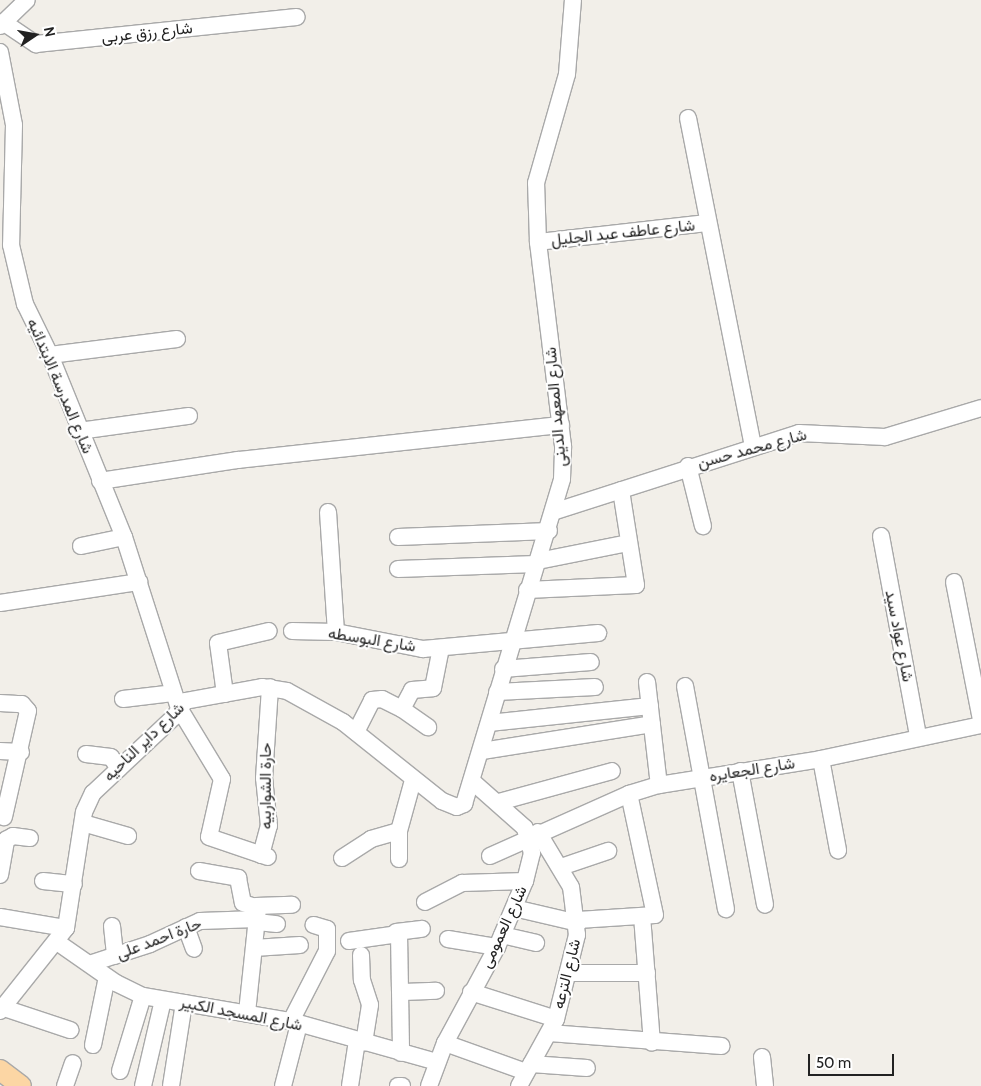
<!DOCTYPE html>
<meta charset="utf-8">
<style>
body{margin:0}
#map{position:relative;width:981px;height:1086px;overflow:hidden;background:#f2efe9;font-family:Cabin,Vazirmatn,sans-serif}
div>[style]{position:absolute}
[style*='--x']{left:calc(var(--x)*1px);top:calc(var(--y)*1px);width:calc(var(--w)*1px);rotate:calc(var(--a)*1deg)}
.roads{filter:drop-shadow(1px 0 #a9a9a9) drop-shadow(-1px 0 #a9a9a9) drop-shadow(0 1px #a9a9a9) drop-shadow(0 -1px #a9a9a9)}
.minor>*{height:16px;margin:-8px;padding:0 8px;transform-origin:8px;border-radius:8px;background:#fff}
.major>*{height:20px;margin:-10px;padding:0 10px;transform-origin:10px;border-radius:10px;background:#fcd6a4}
span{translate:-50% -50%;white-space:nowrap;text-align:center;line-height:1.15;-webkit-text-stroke:4px #fff;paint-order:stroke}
.street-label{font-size:16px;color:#222}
.north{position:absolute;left:10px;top:10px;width:50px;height:50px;-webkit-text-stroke:4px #fff;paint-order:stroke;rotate:78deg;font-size:14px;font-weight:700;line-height:20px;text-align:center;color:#222}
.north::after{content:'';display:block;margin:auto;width:18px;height:22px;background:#222;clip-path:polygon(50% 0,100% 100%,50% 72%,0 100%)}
.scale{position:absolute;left:808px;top:1054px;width:86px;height:22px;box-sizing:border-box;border:2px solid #222;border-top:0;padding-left:6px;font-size:15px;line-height:18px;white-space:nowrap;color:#222;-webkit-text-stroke:4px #fff;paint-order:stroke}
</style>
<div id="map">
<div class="roads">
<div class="minor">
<div style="--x:3;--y:22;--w:40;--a:34"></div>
<div style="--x:36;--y:44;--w:262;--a:-5.9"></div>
<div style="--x:0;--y:26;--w:37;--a:-44"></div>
<div style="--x:0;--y:52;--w:74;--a:79.1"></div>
<div style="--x:14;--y:125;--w:120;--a:91.4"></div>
<div style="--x:11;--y:245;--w:61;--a:76.7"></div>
<div style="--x:25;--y:304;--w:57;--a:63.9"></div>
<div style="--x:50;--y:355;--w:196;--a:67.9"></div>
<div style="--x:124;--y:537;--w:180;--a:72.2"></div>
<div style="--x:179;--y:708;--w:83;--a:58.8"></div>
<div style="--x:222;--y:779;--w:59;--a:102.6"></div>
<div style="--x:209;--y:837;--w:62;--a:18.7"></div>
<div style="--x:688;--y:118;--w:334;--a:78.8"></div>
<div style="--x:538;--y:242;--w:171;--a:-6.4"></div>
<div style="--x:50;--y:355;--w:128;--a:-7.2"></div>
<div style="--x:79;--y:431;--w:111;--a:-7.8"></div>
<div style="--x:688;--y:466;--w:62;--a:76"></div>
<div style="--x:100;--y:481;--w:140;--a:-8.7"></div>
<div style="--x:238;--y:460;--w:325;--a:-6.2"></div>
<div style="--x:556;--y:511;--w:255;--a:-17.8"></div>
<div style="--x:799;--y:433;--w:86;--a:2.7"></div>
<div style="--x:885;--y:437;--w:100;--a:-16.8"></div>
<div style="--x:328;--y:512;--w:120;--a:86.2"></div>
<div style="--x:881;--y:536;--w:203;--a:79.5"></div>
<div style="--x:398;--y:537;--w:151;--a:-2.3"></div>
<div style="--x:81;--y:546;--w:44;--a:-11.8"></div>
<div style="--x:538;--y:561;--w:92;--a:-11.3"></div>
<div style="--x:398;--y:569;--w:138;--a:-2.1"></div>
<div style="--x:954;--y:582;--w:141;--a:78.9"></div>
<div style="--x:527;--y:590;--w:109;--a:-2.6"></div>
<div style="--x:636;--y:585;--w:96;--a:-99"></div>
<div style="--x:0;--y:603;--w:141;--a:-8.6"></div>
<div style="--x:292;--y:631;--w:44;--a:1.3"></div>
<div style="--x:336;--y:632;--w:89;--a:11.1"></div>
<div style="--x:423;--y:649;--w:176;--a:-5.2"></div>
<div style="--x:503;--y:669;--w:88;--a:-4.5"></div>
<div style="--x:647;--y:682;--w:104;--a:83.4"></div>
<div style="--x:685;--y:686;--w:227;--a:79.6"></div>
<div style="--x:497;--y:692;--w:98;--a:-2.9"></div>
<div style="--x:225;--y:694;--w:51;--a:-97.8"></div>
<div style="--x:218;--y:643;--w:52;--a:-13.2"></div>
<div style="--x:123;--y:699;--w:50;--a:-6.8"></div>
<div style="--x:0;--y:703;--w:22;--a:3"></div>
<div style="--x:22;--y:704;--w:9;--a:49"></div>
<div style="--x:28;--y:711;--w:109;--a:102.8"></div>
<div style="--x:402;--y:709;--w:32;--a:35"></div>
<div style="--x:489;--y:723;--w:162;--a:-6"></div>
<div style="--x:356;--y:732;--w:36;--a:-63"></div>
<div style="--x:372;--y:700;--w:10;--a:-6"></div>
<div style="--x:382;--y:699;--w:22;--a:27"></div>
<div style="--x:402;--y:709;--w:21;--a:-62"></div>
<div style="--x:412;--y:690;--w:21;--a:-5"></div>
<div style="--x:433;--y:688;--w:41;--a:-78.7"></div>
<div style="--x:0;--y:751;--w:21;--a:3"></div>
<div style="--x:482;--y:751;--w:172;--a:-9"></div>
<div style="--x:86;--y:754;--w:25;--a:7"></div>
<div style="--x:111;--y:757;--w:14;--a:56"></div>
<div style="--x:821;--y:759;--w:93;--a:79.4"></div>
<div style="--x:740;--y:771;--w:136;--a:79.4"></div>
<div style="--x:499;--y:802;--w:117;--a:-15.3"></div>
<div style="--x:83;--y:823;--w:47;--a:16.1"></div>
<div style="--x:261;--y:855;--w:30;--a:-75"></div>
<div style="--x:269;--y:826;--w:48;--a:-95.9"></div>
<div style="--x:264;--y:778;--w:91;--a:-86.2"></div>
<div style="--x:490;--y:856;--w:152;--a:-24"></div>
<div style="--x:629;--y:794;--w:31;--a:-17"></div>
<div style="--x:659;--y:785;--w:164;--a:-9.1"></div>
<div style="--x:821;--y:759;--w:164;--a:-12"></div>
<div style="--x:342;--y:858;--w:35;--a:-33"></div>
<div style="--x:371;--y:839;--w:29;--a:-16"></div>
<div style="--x:399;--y:831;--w:53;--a:-74.6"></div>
<div style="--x:399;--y:859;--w:28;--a:-90"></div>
<div style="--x:561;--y:867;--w:50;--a:-18.8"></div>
<div style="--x:199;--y:871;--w:40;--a:10"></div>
<div style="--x:238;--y:878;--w:25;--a:79"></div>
<div style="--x:243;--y:903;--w:16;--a:18"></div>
<div style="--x:258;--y:908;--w:106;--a:96"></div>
<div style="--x:0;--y:875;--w:36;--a:-80"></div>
<div style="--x:6;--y:840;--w:8;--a:-30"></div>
<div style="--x:13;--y:836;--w:17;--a:7"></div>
<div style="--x:43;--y:881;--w:31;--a:6"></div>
<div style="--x:425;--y:902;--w:42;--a:-27.2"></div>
<div style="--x:462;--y:883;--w:63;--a:-1.8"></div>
<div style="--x:256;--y:906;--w:36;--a:-2"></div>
<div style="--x:514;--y:908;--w:66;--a:13.2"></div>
<div style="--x:642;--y:916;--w:127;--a:85.5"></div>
<div style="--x:0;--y:917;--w:67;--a:9.5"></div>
<div style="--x:578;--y:920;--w:77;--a:-3.7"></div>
<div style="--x:655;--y:915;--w:124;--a:-102.1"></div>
<div style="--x:257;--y:922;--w:20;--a:6"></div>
<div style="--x:112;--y:926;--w:30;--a:84"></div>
<div style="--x:186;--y:927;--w:23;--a:70"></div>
<div style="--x:396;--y:932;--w:26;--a:-7"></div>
<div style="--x:502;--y:935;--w:35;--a:13"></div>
<div style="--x:448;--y:939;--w:50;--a:9.3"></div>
<div style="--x:349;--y:941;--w:50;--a:-8"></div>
<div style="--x:399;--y:934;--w:119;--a:89"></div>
<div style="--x:57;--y:942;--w:72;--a:34.8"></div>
<div style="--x:116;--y:983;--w:30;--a:26"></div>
<div style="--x:143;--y:996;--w:150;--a:9.6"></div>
<div style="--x:291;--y:1021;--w:152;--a:15.7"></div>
<div style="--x:254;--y:948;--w:46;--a:-3.7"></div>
<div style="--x:361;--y:955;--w:25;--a:88"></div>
<div style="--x:362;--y:980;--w:26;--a:72"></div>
<div style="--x:370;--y:1005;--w:38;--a:99"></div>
<div style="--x:92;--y:963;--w:61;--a:-18.1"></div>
<div style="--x:150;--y:944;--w:55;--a:-24.7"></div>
<div style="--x:200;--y:921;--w:57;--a:-2"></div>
<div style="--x:568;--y:973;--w:79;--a:0"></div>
<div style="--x:403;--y:992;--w:33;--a:-2"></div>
<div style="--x:471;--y:992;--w:89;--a:17.6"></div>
<div style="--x:4;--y:1008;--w:70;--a:18.4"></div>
<div style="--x:0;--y:1011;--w:106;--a:-51.5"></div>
<div style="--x:66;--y:928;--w:117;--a:-81.2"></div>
<div style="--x:84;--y:812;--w:21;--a:-65"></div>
<div style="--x:93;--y:793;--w:111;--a:-43.2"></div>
<div style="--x:174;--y:717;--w:19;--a:-55"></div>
<div style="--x:185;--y:701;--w:78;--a:-10.3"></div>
<div style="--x:262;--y:687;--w:25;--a:9"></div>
<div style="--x:287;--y:691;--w:64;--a:29"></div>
<div style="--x:343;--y:722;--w:127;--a:38.6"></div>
<div style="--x:442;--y:801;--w:16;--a:22"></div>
<div style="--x:457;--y:807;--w:8;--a:-23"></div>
<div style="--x:464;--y:804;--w:339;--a:-73.2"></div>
<div style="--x:562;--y:479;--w:33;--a:-88"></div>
<div style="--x:563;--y:446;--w:206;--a:-97"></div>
<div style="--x:538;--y:242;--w:59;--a:-91.9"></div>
<div style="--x:536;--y:183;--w:113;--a:-74.1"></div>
<div style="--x:567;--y:74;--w:74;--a:-85.4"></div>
<div style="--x:291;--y:1021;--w:79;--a:-62.8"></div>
<div style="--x:327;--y:951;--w:22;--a:-90"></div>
<div style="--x:327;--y:929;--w:14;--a:-163"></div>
<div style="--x:549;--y:1033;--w:173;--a:4.3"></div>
<div style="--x:445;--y:1043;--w:86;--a:19.7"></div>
<div style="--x:93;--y:1045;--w:69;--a:-78.4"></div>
<div style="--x:762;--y:1057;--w:29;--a:84"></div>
<div style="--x:531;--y:1064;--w:56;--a:4.1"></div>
<div style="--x:120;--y:1071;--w:78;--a:-73"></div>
<div style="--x:65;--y:1086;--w:24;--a:-71"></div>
<div style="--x:143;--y:1086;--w:88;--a:-76.9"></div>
<div style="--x:171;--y:1086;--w:84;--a:-81.1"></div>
<div style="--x:283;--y:1086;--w:64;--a:-75.5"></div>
<div style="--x:350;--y:1086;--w:46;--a:-81.2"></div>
<div style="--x:398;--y:1086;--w:4;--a:0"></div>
<div style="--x:429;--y:1086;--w:46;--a:-69.6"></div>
<div style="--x:445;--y:1043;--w:109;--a:-61.6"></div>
<div style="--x:497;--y:947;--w:72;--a:-67"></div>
<div style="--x:525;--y:881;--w:29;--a:-76"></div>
<div style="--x:532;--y:853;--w:26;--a:-106"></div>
<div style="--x:525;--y:828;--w:69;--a:-138.5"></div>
<div style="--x:519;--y:1086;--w:77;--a:-61.1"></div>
<div style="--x:556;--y:1019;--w:87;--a:-76"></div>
<div style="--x:577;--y:935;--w:48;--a:-97.1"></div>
<div style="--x:571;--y:887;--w:64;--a:-121"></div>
</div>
<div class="major">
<div style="--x:0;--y:1070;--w:26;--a:37"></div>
</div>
</div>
<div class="street-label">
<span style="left:147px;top:33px;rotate:-6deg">شارع رزق عربى</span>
<span style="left:623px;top:233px;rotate:-6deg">شارع عاطف عبد الجليل</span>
<span style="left:60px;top:386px;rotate:67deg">شارع المدرسة الابتدائيه</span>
<span style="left:556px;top:407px;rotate:-95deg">شارع المعهد الدينى</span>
<span style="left:752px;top:449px;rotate:-15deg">شارع محمد حسن</span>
<span style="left:899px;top:636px;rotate:79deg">شارع عواد سيد</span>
<span style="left:372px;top:640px;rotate:9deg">شارع البوسطه</span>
<span style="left:144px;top:742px;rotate:-44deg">شارع داير الناحيه</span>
<span style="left:752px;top:770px;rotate:-9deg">شارع الجعايره</span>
<span style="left:266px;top:786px;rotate:-90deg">حارة الشواربيه</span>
<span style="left:504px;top:927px;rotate:-65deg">شارع العمومى</span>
<span style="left:159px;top:939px;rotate:-21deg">حارة احمد على</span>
<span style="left:567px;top:974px;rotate:-76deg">شارع الترعه</span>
<span style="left:241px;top:1014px;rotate:11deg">شارع المسجد الكبير</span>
</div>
<div class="north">N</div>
<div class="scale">50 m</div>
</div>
